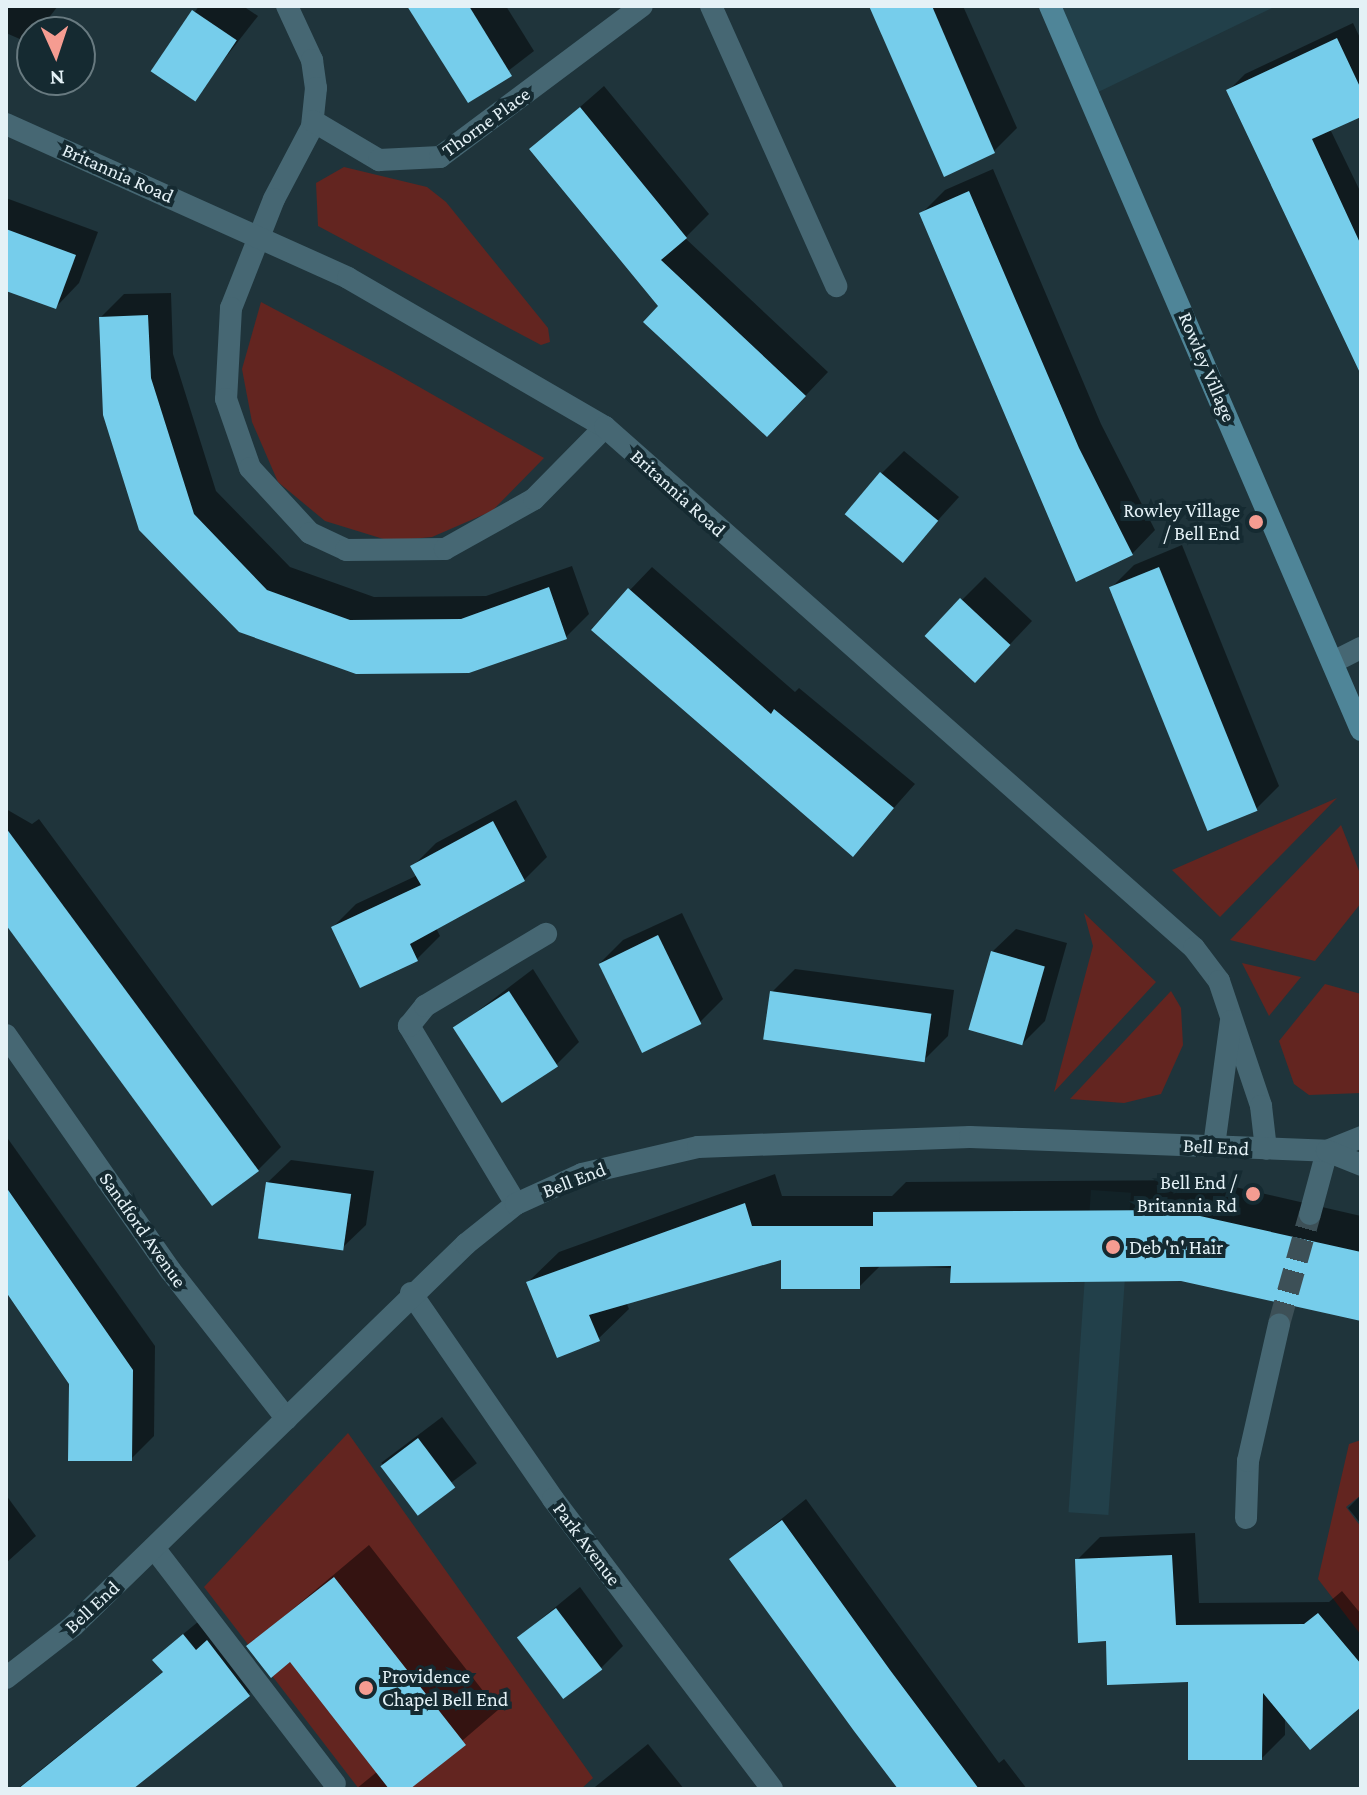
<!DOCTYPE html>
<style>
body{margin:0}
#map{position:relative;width:1367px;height:1795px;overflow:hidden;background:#1f343b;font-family:"Crimson Pro",serif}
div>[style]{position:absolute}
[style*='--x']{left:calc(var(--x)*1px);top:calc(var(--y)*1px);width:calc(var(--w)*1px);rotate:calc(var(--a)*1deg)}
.built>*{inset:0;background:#22404a;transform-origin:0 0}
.green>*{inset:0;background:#632520}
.shadow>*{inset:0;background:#0007;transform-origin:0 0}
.building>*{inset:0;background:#76cdeb;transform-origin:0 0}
.minor-tunnel>*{height:22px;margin-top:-11px;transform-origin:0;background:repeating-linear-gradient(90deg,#3d5057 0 22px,transparent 0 33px)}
.service>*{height:22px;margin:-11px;padding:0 11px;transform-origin:11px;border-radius:11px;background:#466773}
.minor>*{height:22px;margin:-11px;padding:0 11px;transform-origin:11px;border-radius:11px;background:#466773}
.tertiary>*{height:22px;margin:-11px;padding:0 11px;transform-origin:11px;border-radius:11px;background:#466773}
.secondary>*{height:22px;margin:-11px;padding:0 11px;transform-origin:11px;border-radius:11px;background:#4f8598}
.dots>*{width:22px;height:22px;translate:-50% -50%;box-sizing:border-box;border:4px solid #152a31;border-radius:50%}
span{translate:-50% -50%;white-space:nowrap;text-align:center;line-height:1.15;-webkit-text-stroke:8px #152a31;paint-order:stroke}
.street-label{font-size:20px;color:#e4f1f6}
.poi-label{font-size:20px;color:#e4f1f6}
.right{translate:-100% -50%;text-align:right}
.left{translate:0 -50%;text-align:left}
.frame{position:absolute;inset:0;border:8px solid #e4f1f6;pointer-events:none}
.north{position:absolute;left:16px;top:16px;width:80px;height:80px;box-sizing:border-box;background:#152a31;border:2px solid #687a80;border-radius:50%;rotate:177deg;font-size:22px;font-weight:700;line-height:32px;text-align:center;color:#e4f1f6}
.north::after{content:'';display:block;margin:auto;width:28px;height:36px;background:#f59c91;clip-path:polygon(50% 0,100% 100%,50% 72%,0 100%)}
</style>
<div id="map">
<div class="built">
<div style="clip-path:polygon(1050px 6px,1276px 6px,1090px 96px)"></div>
<div style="left:1091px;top:1190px;width:40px;height:323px;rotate:4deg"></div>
</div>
<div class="green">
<div style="clip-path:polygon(344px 167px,427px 187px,446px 202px,548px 328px,550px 342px,541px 345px,318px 226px,316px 183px)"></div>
<div style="clip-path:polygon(261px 302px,393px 372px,544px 458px,492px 511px,432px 537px,390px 541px,325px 521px,278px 482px,252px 422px,242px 369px)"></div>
<div style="clip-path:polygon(1337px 798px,1220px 917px,1172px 870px)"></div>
<div style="clip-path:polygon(1341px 825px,1361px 876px,1361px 903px,1315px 961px,1230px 940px)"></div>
<div style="clip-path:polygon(1084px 913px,1156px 982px,1054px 1092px,1093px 946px)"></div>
<div style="clip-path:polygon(1242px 963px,1301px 977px,1269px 1016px)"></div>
<div style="clip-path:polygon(1325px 984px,1361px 994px,1361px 1093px,1309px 1095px,1294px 1084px,1279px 1041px)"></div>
<div style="clip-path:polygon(1171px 991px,1181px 1008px,1183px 1045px,1161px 1094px,1124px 1103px,1070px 1099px)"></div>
<div style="clip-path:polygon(348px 1433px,593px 1778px,581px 1789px,359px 1789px,204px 1587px)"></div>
<div style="clip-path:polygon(1361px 1440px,1361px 1495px,1346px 1507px,1361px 1527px,1361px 1635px,1318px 1579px,1349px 1444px)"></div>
</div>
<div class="shadow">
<div style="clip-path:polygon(6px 6px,58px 6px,29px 43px,6px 33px)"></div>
<div style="clip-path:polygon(199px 6px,243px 6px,258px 16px,194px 98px,153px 71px)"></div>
<div style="clip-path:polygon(410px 6px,506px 6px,534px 51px,469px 101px)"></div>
<div style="clip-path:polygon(870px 6px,963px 6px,1017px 128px,994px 151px,945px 174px)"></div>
<div style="clip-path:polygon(1353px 23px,1361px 40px,1361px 115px,1330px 129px,1361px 193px,1361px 368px,1229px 90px,1245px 74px)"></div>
<div style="clip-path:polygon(604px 86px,709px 214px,685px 238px,828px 372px,790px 412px,660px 306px,532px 149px)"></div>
<div style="clip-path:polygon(993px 169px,1101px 424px,1155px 530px,1132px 554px,922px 213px,945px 190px)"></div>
<div style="clip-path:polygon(6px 198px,98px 232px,79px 283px,56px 307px,6px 287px)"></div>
<div style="clip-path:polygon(171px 293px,173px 354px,216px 491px,290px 567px,374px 597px,486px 596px,572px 566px,589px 614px,566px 637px,240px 630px,101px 317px,124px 294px)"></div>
<div style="clip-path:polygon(904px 451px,959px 497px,902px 560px,881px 474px)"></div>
<div style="clip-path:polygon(1182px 545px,1279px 786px,1255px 810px,1111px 588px,1134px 565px)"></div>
<div style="clip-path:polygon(652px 567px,795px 692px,799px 688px,915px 784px,853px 854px,630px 590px)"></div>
<div style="clip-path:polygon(985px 577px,1032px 621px,998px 657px,962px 600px)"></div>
<div style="clip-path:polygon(516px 800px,547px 857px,524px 880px,436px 928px,440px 936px,417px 959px,333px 927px,356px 904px,418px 875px,413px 866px,436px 843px)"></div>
<div style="clip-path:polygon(6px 809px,32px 824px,39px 819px,281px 1147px,258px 1170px,6px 923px)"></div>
<div style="clip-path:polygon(682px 913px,723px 999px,700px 1022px,600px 963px,623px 940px)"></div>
<div style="clip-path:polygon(1016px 929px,1067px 943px,1045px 1021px,1022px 1044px,992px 952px)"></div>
<div style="clip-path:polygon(533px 969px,579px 1042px,556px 1065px,462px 1023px)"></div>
<div style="clip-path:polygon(795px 969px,954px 990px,948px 1036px,925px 1059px,772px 992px)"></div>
<div style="clip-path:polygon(6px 1136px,155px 1346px,154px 1436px,131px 1459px,6px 1292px)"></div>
<div style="clip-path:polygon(291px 1160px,374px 1171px,366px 1225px,342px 1248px,267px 1183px)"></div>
<div style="clip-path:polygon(775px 1174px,782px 1196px,892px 1196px,906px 1182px,1205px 1180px,1361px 1216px,1361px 1319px,1182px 1279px,881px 1265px,859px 1287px,783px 1258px,626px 1302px,629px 1309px,598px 1339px,528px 1282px,559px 1252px)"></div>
<div style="left:442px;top:1417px;width:58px;height:76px;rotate:53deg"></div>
<div style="clip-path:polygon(6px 1495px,36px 1536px,6px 1563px)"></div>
<div style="clip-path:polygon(1361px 1495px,1361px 1524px,1348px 1508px)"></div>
<div style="clip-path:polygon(806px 1499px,999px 1763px,1004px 1759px,1027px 1789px,909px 1789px,732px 1559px)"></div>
<div style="clip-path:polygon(1195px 1533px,1199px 1603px,1329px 1602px,1342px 1591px,1361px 1614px,1361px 1705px,1285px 1716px,1285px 1735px,1262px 1758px,1190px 1680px,1107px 1639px,1077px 1560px,1100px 1537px)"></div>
<div style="clip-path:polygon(369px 1545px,498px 1710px,406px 1789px,356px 1789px,378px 1771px,290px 1659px,249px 1646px)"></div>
<div style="clip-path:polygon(580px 1587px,623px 1646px,600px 1669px,519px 1637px)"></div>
<div style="clip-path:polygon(199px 1621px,264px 1679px,248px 1694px,131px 1789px,17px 1789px,164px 1671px,170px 1645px)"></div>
<div style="clip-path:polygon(648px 1744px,684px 1789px,593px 1789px,595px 1787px)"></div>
</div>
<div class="building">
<div style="clip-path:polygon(407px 6px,469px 6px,512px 76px,468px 103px)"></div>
<div style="clip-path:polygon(869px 6px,932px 6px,995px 153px,944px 177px)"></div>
<div style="left:192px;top:10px;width:54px;height:74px;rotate:34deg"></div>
<div style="clip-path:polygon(1337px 38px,1361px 89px,1361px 117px,1312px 139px,1361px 245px,1361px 375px,1226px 90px)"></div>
<div style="clip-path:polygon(580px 107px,687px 238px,661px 260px,806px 396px,767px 437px,643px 322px,658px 306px,529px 149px)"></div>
<div style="clip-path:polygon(969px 191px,1079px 448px,1133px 555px,1076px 582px,919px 213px)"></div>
<div style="clip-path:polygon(6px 229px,76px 255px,56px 309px,6px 291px)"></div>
<div style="clip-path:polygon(148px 315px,151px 378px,194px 514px,267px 590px,350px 620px,461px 619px,549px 587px,567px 639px,469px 673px,356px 674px,239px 632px,139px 530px,103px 415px,99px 317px)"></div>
<div style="left:880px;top:472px;width:76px;height:55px;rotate:40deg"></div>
<div style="left:1159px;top:567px;width:263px;height:54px;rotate:68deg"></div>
<div style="clip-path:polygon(628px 588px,771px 714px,774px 709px,894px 808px,853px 857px,591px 630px)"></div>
<div style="left:960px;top:598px;width:69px;height:52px;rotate:43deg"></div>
<div style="clip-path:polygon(493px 821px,525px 881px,410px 944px,418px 961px,360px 988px,331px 927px,421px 885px,410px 866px)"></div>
<div style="clip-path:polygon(6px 828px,259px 1171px,212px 1206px,6px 925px)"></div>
<div style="left:658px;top:935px;width:99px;height:66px;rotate:64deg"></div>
<div style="left:991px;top:951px;width:56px;height:82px;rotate:16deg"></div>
<div style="left:509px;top:991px;width:90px;height:67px;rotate:57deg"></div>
<div style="left:770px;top:991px;width:163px;height:49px;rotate:8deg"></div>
<div style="left:266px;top:1182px;width:86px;height:57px;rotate:8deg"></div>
<div style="clip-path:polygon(6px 1187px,133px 1370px,132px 1461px,68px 1461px,69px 1384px,6px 1292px)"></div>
<div style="clip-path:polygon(745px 1203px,752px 1226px,873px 1226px,873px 1212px,1173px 1210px,1361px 1252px,1361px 1321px,1181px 1281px,950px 1283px,951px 1266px,860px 1267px,860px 1289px,781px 1289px,781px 1260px,589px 1315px,600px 1341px,557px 1358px,526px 1282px)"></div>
<div style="left:418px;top:1438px;width:62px;height:47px;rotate:53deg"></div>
<div style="clip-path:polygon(782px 1520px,890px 1670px,979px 1789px,898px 1789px,854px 1731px,729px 1559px)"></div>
<div style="clip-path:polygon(1172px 1555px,1176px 1625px,1304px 1624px,1318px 1613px,1361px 1664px,1361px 1707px,1310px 1750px,1263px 1693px,1262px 1760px,1188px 1760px,1188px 1682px,1107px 1685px,1106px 1641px,1078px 1643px,1075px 1559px)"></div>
<div style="clip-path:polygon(334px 1577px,466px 1745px,410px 1789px,389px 1789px,290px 1662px,271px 1678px,246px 1646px)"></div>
<div style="left:556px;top:1608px;width:77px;height:49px;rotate:53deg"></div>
<div style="clip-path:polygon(183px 1634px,196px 1650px,207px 1640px,250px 1696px,133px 1789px,18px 1789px,163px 1672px,152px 1660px)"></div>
</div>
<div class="minor-tunnel">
<div style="--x:1279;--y:1324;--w:114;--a:-74.3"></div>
</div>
<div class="service">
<div style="--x:711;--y:6;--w:307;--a:65.9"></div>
<div style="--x:1333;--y:662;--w:31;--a:-27"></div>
<div style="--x:154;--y:1548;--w:297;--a:52.5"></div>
</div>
<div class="minor">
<div style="--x:287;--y:6;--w:60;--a:65.2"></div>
<div style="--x:312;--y:60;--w:28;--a:82"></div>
<div style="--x:316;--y:88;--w:39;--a:96"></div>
<div style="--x:312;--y:127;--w:81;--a:117.8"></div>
<div style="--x:274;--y:199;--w:117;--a:111.5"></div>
<div style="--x:231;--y:308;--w:91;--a:93.1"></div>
<div style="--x:226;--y:399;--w:73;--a:70.8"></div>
<div style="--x:250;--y:468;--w:88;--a:47.3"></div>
<div style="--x:310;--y:533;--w:40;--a:25"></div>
<div style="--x:346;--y:550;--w:99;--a:-0.6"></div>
<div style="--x:445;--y:549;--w:102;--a:-29.3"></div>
<div style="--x:534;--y:499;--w:101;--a:-45.4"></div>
<div style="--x:313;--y:121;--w:77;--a:30.6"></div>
<div style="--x:379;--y:160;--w:61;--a:-2.8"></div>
<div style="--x:440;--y:157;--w:252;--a:-36.8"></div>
<div style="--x:6;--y:1035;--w:287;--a:55.1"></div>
<div style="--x:170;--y:1270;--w:189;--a:51.9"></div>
<div style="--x:516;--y:1204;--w:208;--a:-121"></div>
<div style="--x:409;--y:1026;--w:26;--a:-51"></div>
<div style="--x:425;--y:1006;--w:141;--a:-30.8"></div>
<div style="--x:1310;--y:1214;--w:65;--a:-74.9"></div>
<div style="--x:411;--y:1293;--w:250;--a:55.4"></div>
<div style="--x:553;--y:1499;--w:363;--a:52.9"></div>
<div style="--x:1246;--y:1518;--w:57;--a:-88"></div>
<div style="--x:1248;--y:1461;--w:140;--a:-77.2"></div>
</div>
<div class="tertiary">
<div style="--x:6;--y:124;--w:375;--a:24.2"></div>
<div style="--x:348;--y:278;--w:297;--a:30.1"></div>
<div style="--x:605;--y:427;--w:786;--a:41.49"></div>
<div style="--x:1194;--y:948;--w:41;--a:52.9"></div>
<div style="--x:1219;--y:981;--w:132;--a:71.4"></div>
<div style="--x:1261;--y:1106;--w:43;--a:83.4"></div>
<div style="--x:1214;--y:1146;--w:126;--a:-82.3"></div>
<div style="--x:1327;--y:1151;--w:37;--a:-22"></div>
<div style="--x:6;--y:1678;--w:85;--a:-37.8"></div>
<div style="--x:73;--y:1626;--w:548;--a:-44.19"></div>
<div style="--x:466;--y:1244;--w:64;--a:-38.7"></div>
<div style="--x:516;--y:1204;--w:72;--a:-24.4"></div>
<div style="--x:582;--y:1174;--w:119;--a:-13.1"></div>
<div style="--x:698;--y:1147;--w:272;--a:-2.1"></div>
<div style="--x:970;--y:1137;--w:357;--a:2.2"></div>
<div style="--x:1327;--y:1151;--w:37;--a:22"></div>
</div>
<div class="secondary">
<div style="--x:1050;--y:6;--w:788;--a:66.75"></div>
</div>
<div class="dots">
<div style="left:1256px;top:522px;background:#f59c91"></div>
<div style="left:1253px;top:1194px;background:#f59c91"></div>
<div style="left:1113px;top:1247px;background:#f59c91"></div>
<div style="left:366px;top:1688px;background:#f59c91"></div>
</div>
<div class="street-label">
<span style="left:486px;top:122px;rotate:-36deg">Thorne Place</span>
<span style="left:118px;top:173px;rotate:24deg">Britannia Road</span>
<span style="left:1207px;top:367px;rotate:67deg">Rowley Village</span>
<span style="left:678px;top:493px;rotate:42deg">Britannia Road</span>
<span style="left:1216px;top:1147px;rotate:3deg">Bell End</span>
<span style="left:574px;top:1180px;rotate:-21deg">Bell End</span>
<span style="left:143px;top:1230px;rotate:55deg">Sandford Avenue</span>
<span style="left:587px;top:1544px;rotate:53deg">Park Avenue</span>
<span style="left:92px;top:1607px;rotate:-43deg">Bell End</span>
</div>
<div class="poi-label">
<span class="right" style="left:1240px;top:522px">Rowley Village<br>/ Bell End</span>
<span class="right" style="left:1237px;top:1194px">Bell End /<br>Britannia Rd</span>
<span class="left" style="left:1129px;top:1247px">Deb 'n' Hair</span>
<span class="left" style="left:382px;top:1688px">Providence<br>Chapel Bell End</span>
</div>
<div class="frame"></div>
<div class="north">N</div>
</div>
